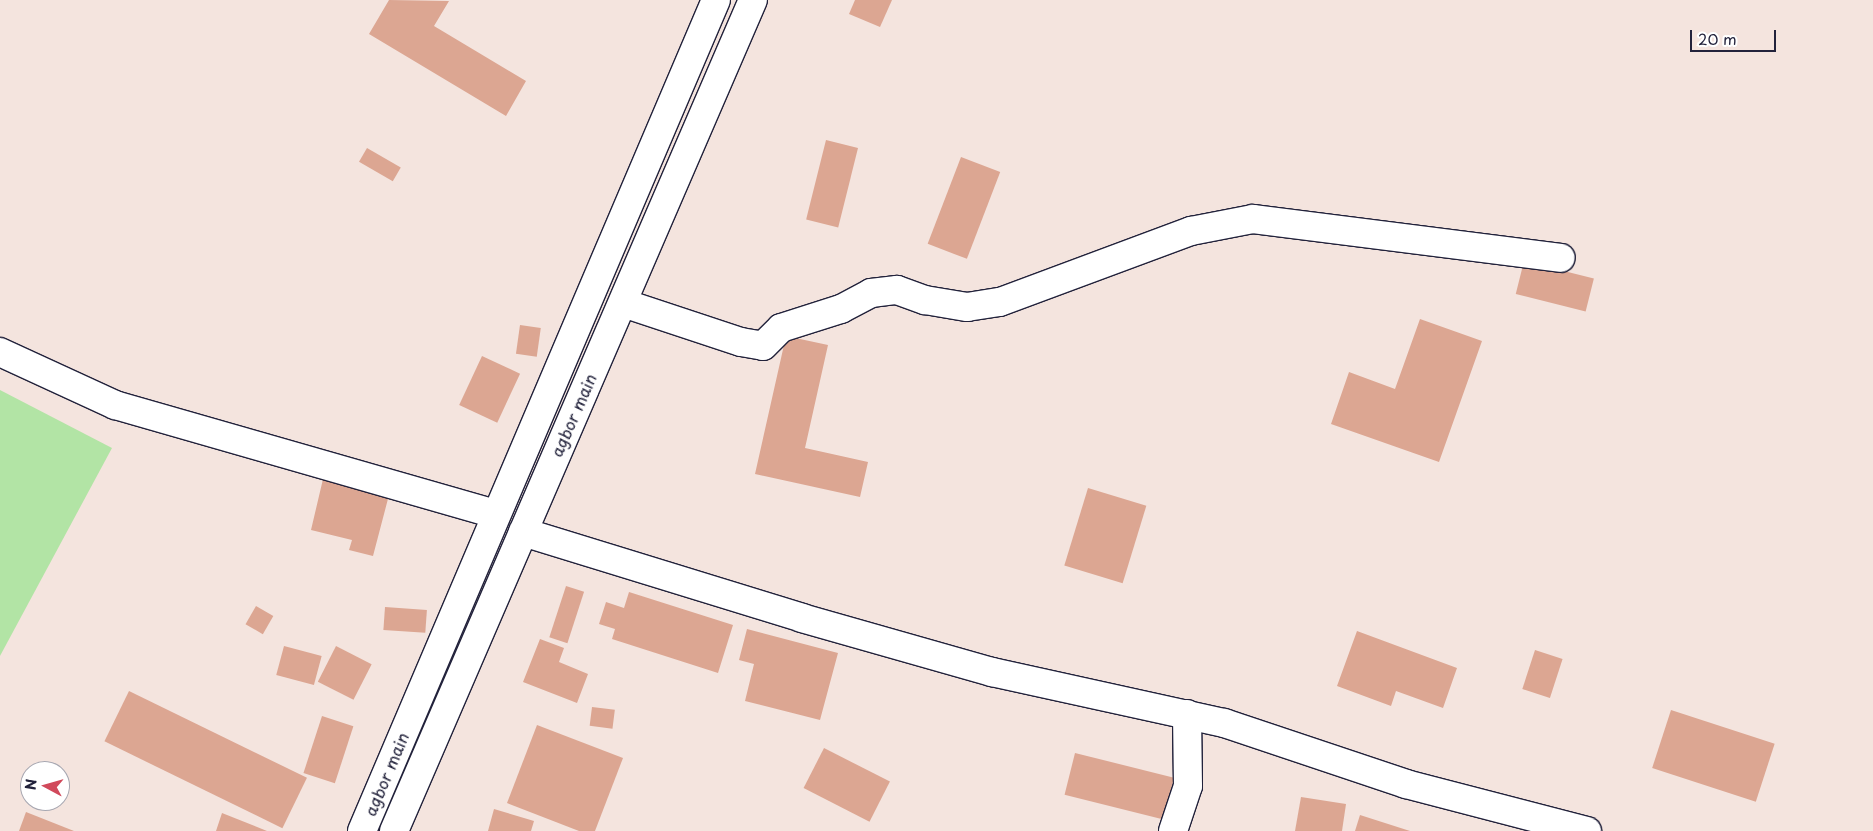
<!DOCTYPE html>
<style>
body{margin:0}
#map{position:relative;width:1873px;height:831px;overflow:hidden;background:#f4e4de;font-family:"Playpen Sans",sans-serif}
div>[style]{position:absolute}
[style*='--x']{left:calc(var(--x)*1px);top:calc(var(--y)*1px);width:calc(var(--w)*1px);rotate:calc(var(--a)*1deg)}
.green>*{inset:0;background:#b2e4a5}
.building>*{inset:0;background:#dca692;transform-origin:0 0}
.roads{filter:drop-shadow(1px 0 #22223b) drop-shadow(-1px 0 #22223b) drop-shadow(0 1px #22223b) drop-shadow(0 -1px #22223b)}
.minor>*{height:28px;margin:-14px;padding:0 14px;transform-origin:14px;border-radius:14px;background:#fff}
.secondary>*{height:28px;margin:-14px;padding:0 14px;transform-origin:14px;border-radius:14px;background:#fff}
span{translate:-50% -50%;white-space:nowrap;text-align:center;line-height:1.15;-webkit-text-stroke:4.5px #fff;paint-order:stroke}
.street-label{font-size:16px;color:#22223b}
.north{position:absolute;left:20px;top:761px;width:50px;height:50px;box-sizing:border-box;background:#fff;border:1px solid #a7a7b1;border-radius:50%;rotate:276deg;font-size:14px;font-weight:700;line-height:20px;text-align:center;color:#22223b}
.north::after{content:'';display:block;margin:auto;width:18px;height:22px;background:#d1495b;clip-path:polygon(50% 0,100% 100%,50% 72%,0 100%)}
.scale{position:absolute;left:1690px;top:30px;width:86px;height:22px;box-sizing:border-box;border:2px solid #22223b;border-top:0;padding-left:6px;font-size:15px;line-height:18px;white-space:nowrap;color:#22223b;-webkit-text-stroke:4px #fff;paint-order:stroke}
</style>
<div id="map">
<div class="green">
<div style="clip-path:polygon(0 390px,112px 448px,0 656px)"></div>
</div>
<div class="building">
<div style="clip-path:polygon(389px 0,449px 1px,434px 26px,526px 81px,506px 116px,369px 34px)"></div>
<div style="clip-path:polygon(855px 0,892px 0,880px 27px,849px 14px)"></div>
<div style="left:826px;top:140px;width:33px;height:82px;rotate:14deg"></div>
<div style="left:367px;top:148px;width:39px;height:16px;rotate:30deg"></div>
<div style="left:961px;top:157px;width:42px;height:93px;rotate:21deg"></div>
<div style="left:1524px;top:261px;width:72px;height:34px;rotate:14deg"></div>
<div style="clip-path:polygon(1420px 319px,1482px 341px,1439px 462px,1331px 424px,1349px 372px,1395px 389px)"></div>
<div style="left:520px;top:325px;width:21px;height:29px;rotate:8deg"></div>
<div style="clip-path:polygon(786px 336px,828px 345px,805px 448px,868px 462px,860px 497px,755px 474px)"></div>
<div style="left:482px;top:356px;width:42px;height:54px;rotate:25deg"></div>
<div style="clip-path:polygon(323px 479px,389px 495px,373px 556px,349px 550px,352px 540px,311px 530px)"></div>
<div style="left:1088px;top:488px;width:61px;height:81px;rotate:17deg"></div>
<div style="left:566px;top:586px;width:19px;height:54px;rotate:18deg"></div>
<div style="clip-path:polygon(629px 592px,733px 625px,718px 673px,612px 639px,615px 629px,599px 624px,606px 602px,624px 608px)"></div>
<div style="left:256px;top:606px;width:20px;height:21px;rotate:30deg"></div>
<div style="left:385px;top:607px;width:42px;height:23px;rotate:4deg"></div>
<div style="clip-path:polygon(747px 629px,838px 653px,820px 720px,745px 701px,754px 664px,739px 660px)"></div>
<div style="clip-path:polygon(1357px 631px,1457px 668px,1443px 708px,1396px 691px,1391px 706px,1337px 686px)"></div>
<div style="clip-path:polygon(540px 639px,564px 648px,559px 662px,588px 674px,577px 703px,523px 682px)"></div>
<div style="left:284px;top:646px;width:39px;height:30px;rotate:15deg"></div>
<div style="left:336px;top:646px;width:40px;height:40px;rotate:27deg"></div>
<div style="left:1535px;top:650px;width:29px;height:41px;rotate:18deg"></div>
<div style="left:129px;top:691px;width:198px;height:56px;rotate:26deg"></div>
<div style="left:592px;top:707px;width:23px;height:19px;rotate:7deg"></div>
<div style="left:1671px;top:710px;width:109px;height:61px;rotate:18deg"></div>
<div style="left:322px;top:716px;width:33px;height:60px;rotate:18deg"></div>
<div style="clip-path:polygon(537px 725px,623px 758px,595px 831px,579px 831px,507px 803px)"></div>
<div style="left:824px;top:748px;width:74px;height:45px;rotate:27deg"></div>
<div style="left:1075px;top:753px;width:102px;height:43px;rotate:14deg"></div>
<div style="clip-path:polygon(1301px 797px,1346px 804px,1342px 831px,1295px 831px)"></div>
<div style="clip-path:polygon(494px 809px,534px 821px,531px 831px,488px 831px)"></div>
<div style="clip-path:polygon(26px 812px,74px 831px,19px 831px)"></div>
<div style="clip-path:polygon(222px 813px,267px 831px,216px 831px)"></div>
<div style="clip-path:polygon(1360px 815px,1410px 831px,1355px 831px)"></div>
</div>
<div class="roads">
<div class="minor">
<div style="--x:623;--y:303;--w:124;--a:18.3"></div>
<div style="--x:741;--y:342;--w:22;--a:10"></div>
<div style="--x:763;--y:346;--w:25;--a:-45"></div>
<div style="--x:781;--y:328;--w:63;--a:-17.6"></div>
<div style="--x:841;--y:309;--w:34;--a:-28"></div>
<div style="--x:871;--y:293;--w:26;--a:-7"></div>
<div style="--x:897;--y:290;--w:30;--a:20"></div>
<div style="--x:925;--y:300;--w:43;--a:9.5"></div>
<div style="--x:967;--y:307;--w:33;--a:-9"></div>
<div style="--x:1000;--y:302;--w:204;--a:-20.4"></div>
<div style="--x:1191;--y:231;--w:63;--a:-11"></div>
<div style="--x:1253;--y:219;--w:310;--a:7.2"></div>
<div style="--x:0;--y:352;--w:127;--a:24.7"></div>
<div style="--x:115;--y:405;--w:396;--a:16"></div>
<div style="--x:523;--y:532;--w:292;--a:17.1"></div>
<div style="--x:802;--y:618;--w:198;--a:15.9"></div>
<div style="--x:992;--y:672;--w:238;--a:12.4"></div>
<div style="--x:1224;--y:723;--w:192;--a:18.5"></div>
<div style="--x:1406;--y:784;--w:187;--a:14.6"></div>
<div style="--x:1173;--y:831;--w:47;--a:-71.6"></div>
<div style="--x:1188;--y:786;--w:72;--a:-90.8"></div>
</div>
<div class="secondary">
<div style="--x:362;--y:831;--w:903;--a:-66.93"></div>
<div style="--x:394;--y:831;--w:905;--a:-66.64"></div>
</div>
</div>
<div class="street-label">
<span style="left:573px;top:415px;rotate:-66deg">agbor main</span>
<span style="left:386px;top:774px;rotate:-67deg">agbor main</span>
</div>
<div class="north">N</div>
<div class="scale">20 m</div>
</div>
